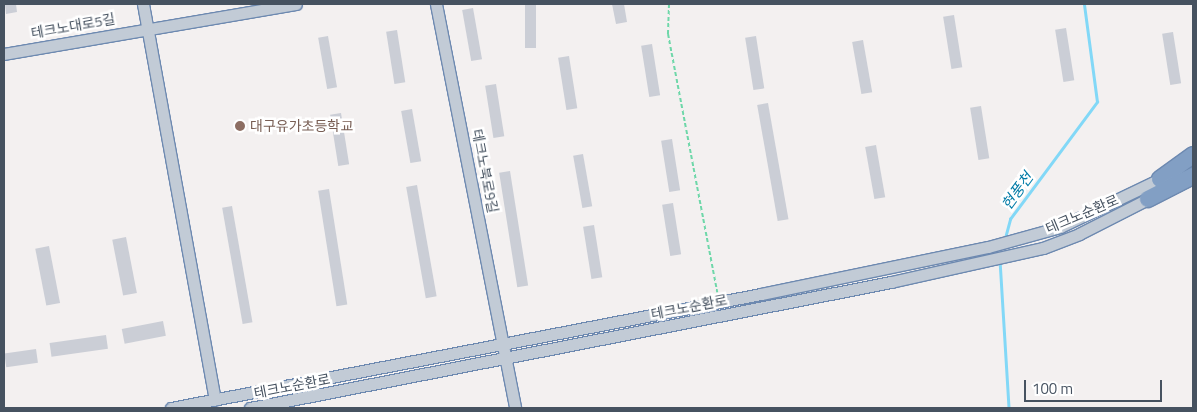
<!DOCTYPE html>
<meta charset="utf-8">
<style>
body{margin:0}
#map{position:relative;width:1197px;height:412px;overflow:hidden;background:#f3f0f0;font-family:"Titillium Web","Noto Sans KR",sans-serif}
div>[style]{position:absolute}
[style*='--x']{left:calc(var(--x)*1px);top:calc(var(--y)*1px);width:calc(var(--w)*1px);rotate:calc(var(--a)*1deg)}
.stream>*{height:2.5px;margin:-1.25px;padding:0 1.25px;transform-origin:1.25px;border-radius:1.25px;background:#82d8f7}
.building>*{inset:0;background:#cbced6;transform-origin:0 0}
.path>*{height:2px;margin-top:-1px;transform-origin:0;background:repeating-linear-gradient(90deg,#6ed7a9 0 4px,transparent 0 6.5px)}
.roads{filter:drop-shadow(1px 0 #6d89b0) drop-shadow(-1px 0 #6d89b0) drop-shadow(0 1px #6d89b0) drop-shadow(0 -1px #6d89b0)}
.minor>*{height:11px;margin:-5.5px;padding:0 5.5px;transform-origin:5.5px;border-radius:5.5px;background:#c2cbd6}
.highway>*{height:16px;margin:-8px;padding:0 8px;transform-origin:8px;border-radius:8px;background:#829fc4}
.dots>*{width:14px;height:14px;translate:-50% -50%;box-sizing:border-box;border:2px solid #fff;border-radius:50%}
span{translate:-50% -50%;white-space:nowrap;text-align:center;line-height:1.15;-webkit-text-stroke:5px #fff;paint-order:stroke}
.street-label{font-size:14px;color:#465260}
.education-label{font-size:14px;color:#785e54}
.left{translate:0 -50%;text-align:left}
.water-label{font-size:15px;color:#027ba7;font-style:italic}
.frame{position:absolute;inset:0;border:5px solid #465260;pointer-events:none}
.scale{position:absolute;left:1024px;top:380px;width:138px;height:22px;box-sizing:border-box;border:2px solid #465260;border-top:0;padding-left:6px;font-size:15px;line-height:18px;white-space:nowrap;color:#465260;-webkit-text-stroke:4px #fff;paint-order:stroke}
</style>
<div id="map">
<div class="stream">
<div style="--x:1005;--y:238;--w:20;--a:-75"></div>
<div style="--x:1010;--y:219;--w:146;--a:-53.4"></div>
<div style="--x:1097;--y:102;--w:99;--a:-97.6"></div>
<div style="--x:1000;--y:260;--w:148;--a:86.5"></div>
</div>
<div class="building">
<div style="clip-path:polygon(5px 4px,16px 4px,17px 12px,6px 14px)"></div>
<div style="left:525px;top:4px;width:11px;height:44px"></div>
<div style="clip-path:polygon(612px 4px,624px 4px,627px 22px,616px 24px)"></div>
<div style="left:473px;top:8px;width:52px;height:11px;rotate:80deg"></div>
<div style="left:954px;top:15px;width:53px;height:11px;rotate:81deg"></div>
<div style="left:1066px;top:28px;width:53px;height:11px;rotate:81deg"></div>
<div style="left:397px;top:30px;width:53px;height:11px;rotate:81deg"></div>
<div style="left:1173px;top:32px;width:52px;height:11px;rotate:81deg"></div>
<div style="left:328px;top:36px;width:52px;height:10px;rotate:80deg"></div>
<div style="left:756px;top:36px;width:53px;height:11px;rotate:81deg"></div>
<div style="left:863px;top:40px;width:53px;height:11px;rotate:80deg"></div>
<div style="left:652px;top:44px;width:52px;height:11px;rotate:81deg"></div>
<div style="left:569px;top:56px;width:53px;height:11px;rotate:81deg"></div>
<div style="left:496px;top:84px;width:53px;height:11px;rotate:81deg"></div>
<div style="left:768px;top:103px;width:118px;height:11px;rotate:80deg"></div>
<div style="left:981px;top:106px;width:53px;height:11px;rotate:81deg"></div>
<div style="left:412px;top:109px;width:53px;height:11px;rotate:80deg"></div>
<div style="left:341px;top:113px;width:52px;height:11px;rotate:81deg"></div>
<div style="left:672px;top:139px;width:52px;height:11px;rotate:81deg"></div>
<div style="left:876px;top:145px;width:53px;height:11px;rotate:80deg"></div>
<div style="left:583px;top:154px;width:53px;height:10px;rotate:80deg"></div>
<div style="left:510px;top:171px;width:116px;height:11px;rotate:81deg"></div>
<div style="left:417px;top:185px;width:113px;height:11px;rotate:80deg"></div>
<div style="left:329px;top:189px;width:117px;height:11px;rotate:81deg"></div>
<div style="left:673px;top:203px;width:52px;height:11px;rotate:81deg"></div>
<div style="left:232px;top:206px;width:118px;height:10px;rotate:80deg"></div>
<div style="left:594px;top:225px;width:53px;height:11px;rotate:81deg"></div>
<div style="left:126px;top:237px;width:57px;height:14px;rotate:79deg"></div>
<div style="left:49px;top:246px;width:58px;height:14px;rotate:79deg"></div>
<div style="left:163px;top:321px;width:15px;height:42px;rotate:79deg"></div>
<div style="left:106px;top:335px;width:14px;height:57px;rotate:82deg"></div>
<div style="left:36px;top:349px;width:14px;height:32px;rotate:82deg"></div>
</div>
<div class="path">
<div style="--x:669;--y:4;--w:30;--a:92"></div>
<div style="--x:668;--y:34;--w:263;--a:79.2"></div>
</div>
<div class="roads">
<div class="minor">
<div style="--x:143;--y:4;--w:402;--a:79.7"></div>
<div style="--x:436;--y:4;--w:412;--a:78.9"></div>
<div style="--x:4;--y:54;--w:296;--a:-9.7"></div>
<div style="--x:171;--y:408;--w:601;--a:-10.94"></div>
<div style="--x:761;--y:294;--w:232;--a:-11.7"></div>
<div style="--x:988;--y:247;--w:75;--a:-15.5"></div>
<div style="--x:1060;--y:227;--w:111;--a:-25.6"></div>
<div style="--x:250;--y:408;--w:653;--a:-11.12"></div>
<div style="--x:891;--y:282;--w:156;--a:-12.6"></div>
<div style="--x:1043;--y:248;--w:39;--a:-21"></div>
<div style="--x:1079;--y:234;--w:77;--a:-26.9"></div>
</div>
<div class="highway">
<div style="--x:1160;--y:179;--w:41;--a:-36"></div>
<div style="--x:1148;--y:199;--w:51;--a:-27.1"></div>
</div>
</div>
<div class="dots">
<div style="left:240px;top:126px;background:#8d6e63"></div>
</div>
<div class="street-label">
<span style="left:73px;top:26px;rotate:-10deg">테크노대로5길</span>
<span style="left:485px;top:171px;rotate:79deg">테크노북로9길</span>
<span style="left:1082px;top:214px;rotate:-23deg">테크노순환로</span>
<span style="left:689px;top:307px;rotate:-11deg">테크노순환로</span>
<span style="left:292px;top:386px;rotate:-11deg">테크노순환로</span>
</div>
<div class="education-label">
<span class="left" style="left:250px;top:126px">대구유가초등학교</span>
</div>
<div class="water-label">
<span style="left:1017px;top:191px;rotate:-54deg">현풍천</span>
</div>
<div class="frame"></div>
<div class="scale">100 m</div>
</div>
